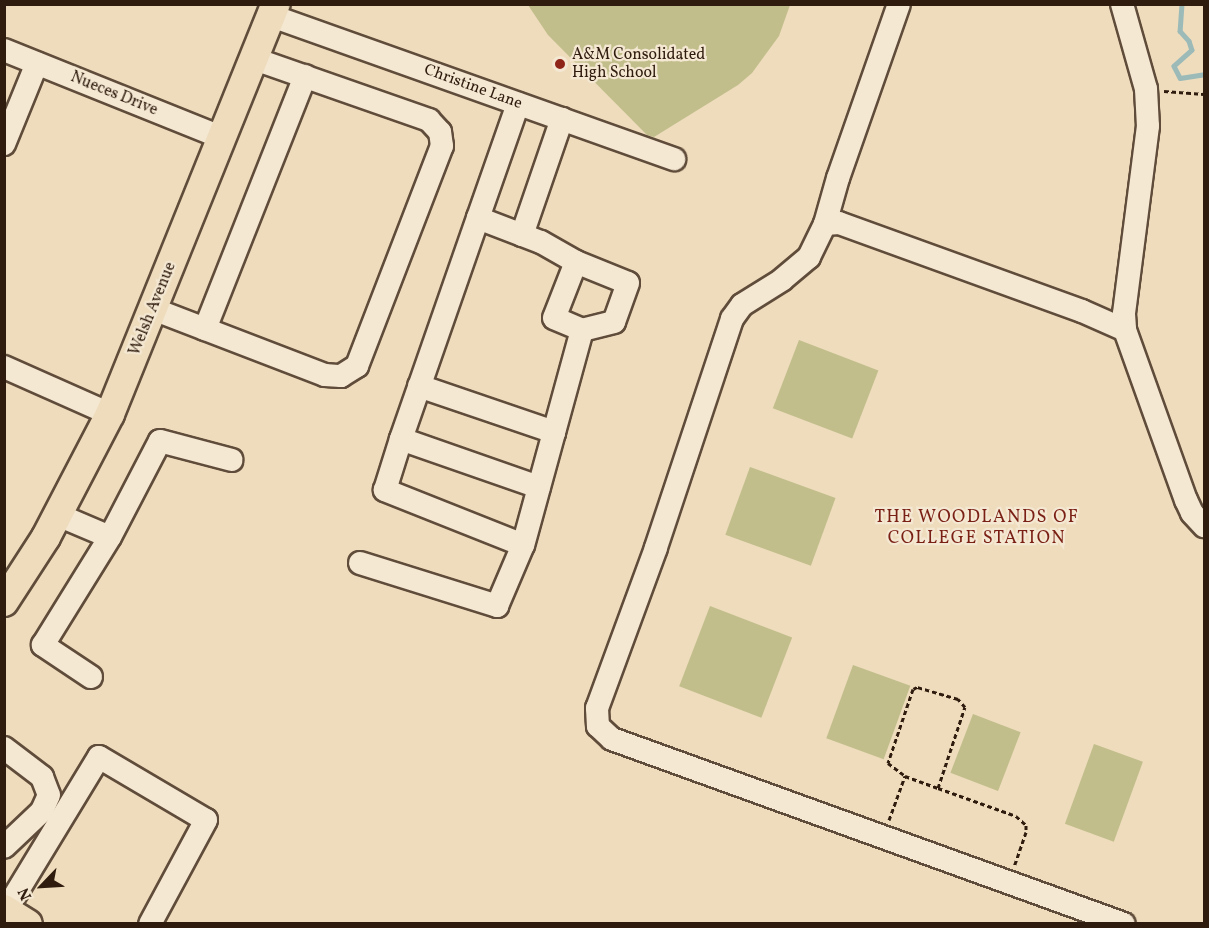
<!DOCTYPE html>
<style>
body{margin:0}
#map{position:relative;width:1209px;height:928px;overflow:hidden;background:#eedcbc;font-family:Vollkorn,serif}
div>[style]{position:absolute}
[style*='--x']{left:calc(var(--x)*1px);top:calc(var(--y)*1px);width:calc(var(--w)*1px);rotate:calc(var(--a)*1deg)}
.green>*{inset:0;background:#c1be8b;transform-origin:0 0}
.stream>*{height:4.5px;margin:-2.25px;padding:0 2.25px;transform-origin:2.25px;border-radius:2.25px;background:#9cbab8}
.path>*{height:3px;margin-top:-1.5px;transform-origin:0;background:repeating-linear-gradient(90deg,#301c0e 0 4.5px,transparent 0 7.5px)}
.roads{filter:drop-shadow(2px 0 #604c3a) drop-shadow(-2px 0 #604c3a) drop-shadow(0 2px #604c3a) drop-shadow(0 -2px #604c3a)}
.minor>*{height:22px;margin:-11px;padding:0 11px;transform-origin:11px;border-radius:11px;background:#f4e8d3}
.major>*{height:28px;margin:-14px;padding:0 14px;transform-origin:14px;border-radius:14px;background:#eedcbc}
.dots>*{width:16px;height:16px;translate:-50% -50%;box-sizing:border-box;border:3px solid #f4e8d3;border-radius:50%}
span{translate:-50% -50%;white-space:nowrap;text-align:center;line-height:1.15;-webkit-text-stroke:4.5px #f4e8d3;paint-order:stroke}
.poi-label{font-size:16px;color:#301c0e}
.left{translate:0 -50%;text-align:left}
.street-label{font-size:16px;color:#301c0e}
.neighbourhood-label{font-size:18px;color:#7a1f14;letter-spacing:1.5px}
.frame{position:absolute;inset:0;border:6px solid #301c0e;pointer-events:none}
.north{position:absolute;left:12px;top:856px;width:60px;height:60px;-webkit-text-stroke:4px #f4e8d3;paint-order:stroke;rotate:245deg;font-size:16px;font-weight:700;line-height:24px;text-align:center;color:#301c0e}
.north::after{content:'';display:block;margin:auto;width:21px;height:27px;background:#301c0e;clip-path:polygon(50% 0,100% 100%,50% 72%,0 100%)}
</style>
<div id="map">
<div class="green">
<div style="clip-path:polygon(528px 5px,790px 5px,779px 36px,752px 73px,738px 85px,654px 137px,647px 135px,548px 35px)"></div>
<div style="left:799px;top:340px;width:85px;height:73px;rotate:21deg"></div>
<div style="left:750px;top:467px;width:91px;height:72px;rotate:20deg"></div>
<div style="left:710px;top:606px;width:88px;height:86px;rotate:21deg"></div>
<div style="left:853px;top:665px;width:61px;height:78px;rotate:20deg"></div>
<div style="left:973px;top:714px;width:51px;height:63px;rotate:21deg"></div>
<div style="left:1094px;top:744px;width:52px;height:85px;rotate:20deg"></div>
</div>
<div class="stream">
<div style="--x:1182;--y:4;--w:27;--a:94"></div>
<div style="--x:1180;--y:31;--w:13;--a:48"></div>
<div style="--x:1189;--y:41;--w:9;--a:72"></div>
<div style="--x:1192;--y:50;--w:24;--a:138"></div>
<div style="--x:1174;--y:66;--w:13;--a:63"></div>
<div style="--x:1180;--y:78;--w:24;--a:-9"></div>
</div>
<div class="path">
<div style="--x:1164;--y:91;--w:40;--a:4.3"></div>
<div style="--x:938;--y:788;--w:85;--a:-71.6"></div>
<div style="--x:965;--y:707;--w:11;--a:-131"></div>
<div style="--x:958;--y:699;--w:43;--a:-163.7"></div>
<div style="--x:917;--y:687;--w:4;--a:153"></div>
<div style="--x:913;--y:689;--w:78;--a:108.7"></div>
<div style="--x:888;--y:763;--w:21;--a:37"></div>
<div style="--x:905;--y:776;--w:35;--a:20"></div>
<div style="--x:938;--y:788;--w:83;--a:19.7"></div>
<div style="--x:1016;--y:816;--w:13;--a:42"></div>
<div style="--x:1026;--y:825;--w:7;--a:90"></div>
<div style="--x:1026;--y:832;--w:36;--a:109"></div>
<div style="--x:889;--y:820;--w:47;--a:-70"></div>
</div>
<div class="roads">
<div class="minor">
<div style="--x:899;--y:4;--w:184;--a:109.3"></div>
<div style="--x:838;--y:178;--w:48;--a:105.8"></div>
<div style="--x:825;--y:224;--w:37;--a:116"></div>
<div style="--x:809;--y:257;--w:35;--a:140"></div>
<div style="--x:782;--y:280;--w:47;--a:148"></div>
<div style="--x:742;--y:305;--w:17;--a:126"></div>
<div style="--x:732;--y:319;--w:241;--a:108.4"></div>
<div style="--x:656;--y:548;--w:171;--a:110.2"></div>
<div style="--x:597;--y:708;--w:18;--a:87"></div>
<div style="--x:598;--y:726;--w:19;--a:43"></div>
<div style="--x:612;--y:739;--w:544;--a:19.87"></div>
<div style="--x:1122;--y:4;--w:88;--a:74.2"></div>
<div style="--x:1146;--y:89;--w:37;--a:87"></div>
<div style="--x:1148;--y:126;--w:190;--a:97.3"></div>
<div style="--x:1124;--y:314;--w:16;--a:86"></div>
<div style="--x:1125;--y:330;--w:181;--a:70.3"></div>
<div style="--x:1186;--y:500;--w:14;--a:65"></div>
<div style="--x:1192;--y:513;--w:18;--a:47"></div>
<div style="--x:272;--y:16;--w:427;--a:19.6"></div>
<div style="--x:4;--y:50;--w:236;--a:21.9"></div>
<div style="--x:4;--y:144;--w:87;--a:-67.8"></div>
<div style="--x:478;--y:218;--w:67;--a:20.9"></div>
<div style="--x:541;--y:242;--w:40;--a:29.7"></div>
<div style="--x:576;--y:262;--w:60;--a:111.4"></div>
<div style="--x:554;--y:318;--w:30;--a:23"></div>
<div style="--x:582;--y:330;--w:223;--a:105.3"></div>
<div style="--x:523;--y:545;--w:149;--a:-158.3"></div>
<div style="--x:385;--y:490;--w:53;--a:-72.6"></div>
<div style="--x:401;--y:439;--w:234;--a:-70.8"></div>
<div style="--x:478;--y:218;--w:121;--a:-70.7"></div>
<div style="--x:825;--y:224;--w:14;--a:-4"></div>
<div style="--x:839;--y:223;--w:258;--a:19.9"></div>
<div style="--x:1082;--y:311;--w:47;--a:23.8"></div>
<div style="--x:522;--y:235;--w:123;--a:-71"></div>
<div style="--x:576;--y:262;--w:56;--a:22"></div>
<div style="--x:628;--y:283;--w:41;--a:109.7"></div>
<div style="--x:614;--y:322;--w:33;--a:166"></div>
<div style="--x:153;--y:309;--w:184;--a:21"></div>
<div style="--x:325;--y:375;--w:16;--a:4"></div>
<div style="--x:341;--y:376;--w:19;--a:-32"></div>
<div style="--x:357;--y:366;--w:236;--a:-68.9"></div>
<div style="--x:442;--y:146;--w:14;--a:-98"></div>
<div style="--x:440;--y:132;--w:16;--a:-133"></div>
<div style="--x:429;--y:120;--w:184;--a:-160.7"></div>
<div style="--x:205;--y:329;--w:272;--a:-68.4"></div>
<div style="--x:4;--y:367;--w:116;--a:23.9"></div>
<div style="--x:419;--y:386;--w:143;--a:18.8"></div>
<div style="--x:401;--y:439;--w:146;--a:19.2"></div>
<div style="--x:58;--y:515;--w:56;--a:22.9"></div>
<div style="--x:110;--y:537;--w:108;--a:-62.5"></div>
<div style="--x:160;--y:441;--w:74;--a:14.8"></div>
<div style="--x:360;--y:563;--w:144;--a:17.4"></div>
<div style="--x:497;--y:606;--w:66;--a:-66.9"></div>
<div style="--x:91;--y:677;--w:58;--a:-146.3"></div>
<div style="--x:43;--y:645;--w:127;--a:-58.2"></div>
<div style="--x:4;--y:748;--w:48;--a:37.3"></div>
<div style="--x:42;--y:777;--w:19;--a:69"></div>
<div style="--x:49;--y:795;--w:17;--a:114"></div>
<div style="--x:42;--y:811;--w:52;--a:136.5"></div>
<div style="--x:6;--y:910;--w:179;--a:-58.7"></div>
<div style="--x:99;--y:757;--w:124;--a:30.5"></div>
<div style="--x:206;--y:820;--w:118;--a:118.3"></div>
</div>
<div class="major">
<div style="--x:4;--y:602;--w:77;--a:-57.1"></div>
<div style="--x:46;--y:537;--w:139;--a:-62.5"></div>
<div style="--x:110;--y:414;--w:442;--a:-68"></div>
<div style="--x:4;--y:909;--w:28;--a:32"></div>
</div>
</div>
<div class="dots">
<div style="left:560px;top:64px;background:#8f2418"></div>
</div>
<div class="poi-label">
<span class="left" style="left:572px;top:64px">A&amp;M Consolidated<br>High School</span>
</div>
<div class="street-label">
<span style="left:473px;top:87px;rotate:20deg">Christine Lane</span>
<span style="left:114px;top:94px;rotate:22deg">Nueces Drive</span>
<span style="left:153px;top:309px;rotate:-68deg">Welsh Avenue</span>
</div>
<div class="neighbourhood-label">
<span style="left:977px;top:529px">THE WOODLANDS OF<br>COLLEGE STATION</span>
</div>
<div class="frame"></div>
<div class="north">N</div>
</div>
